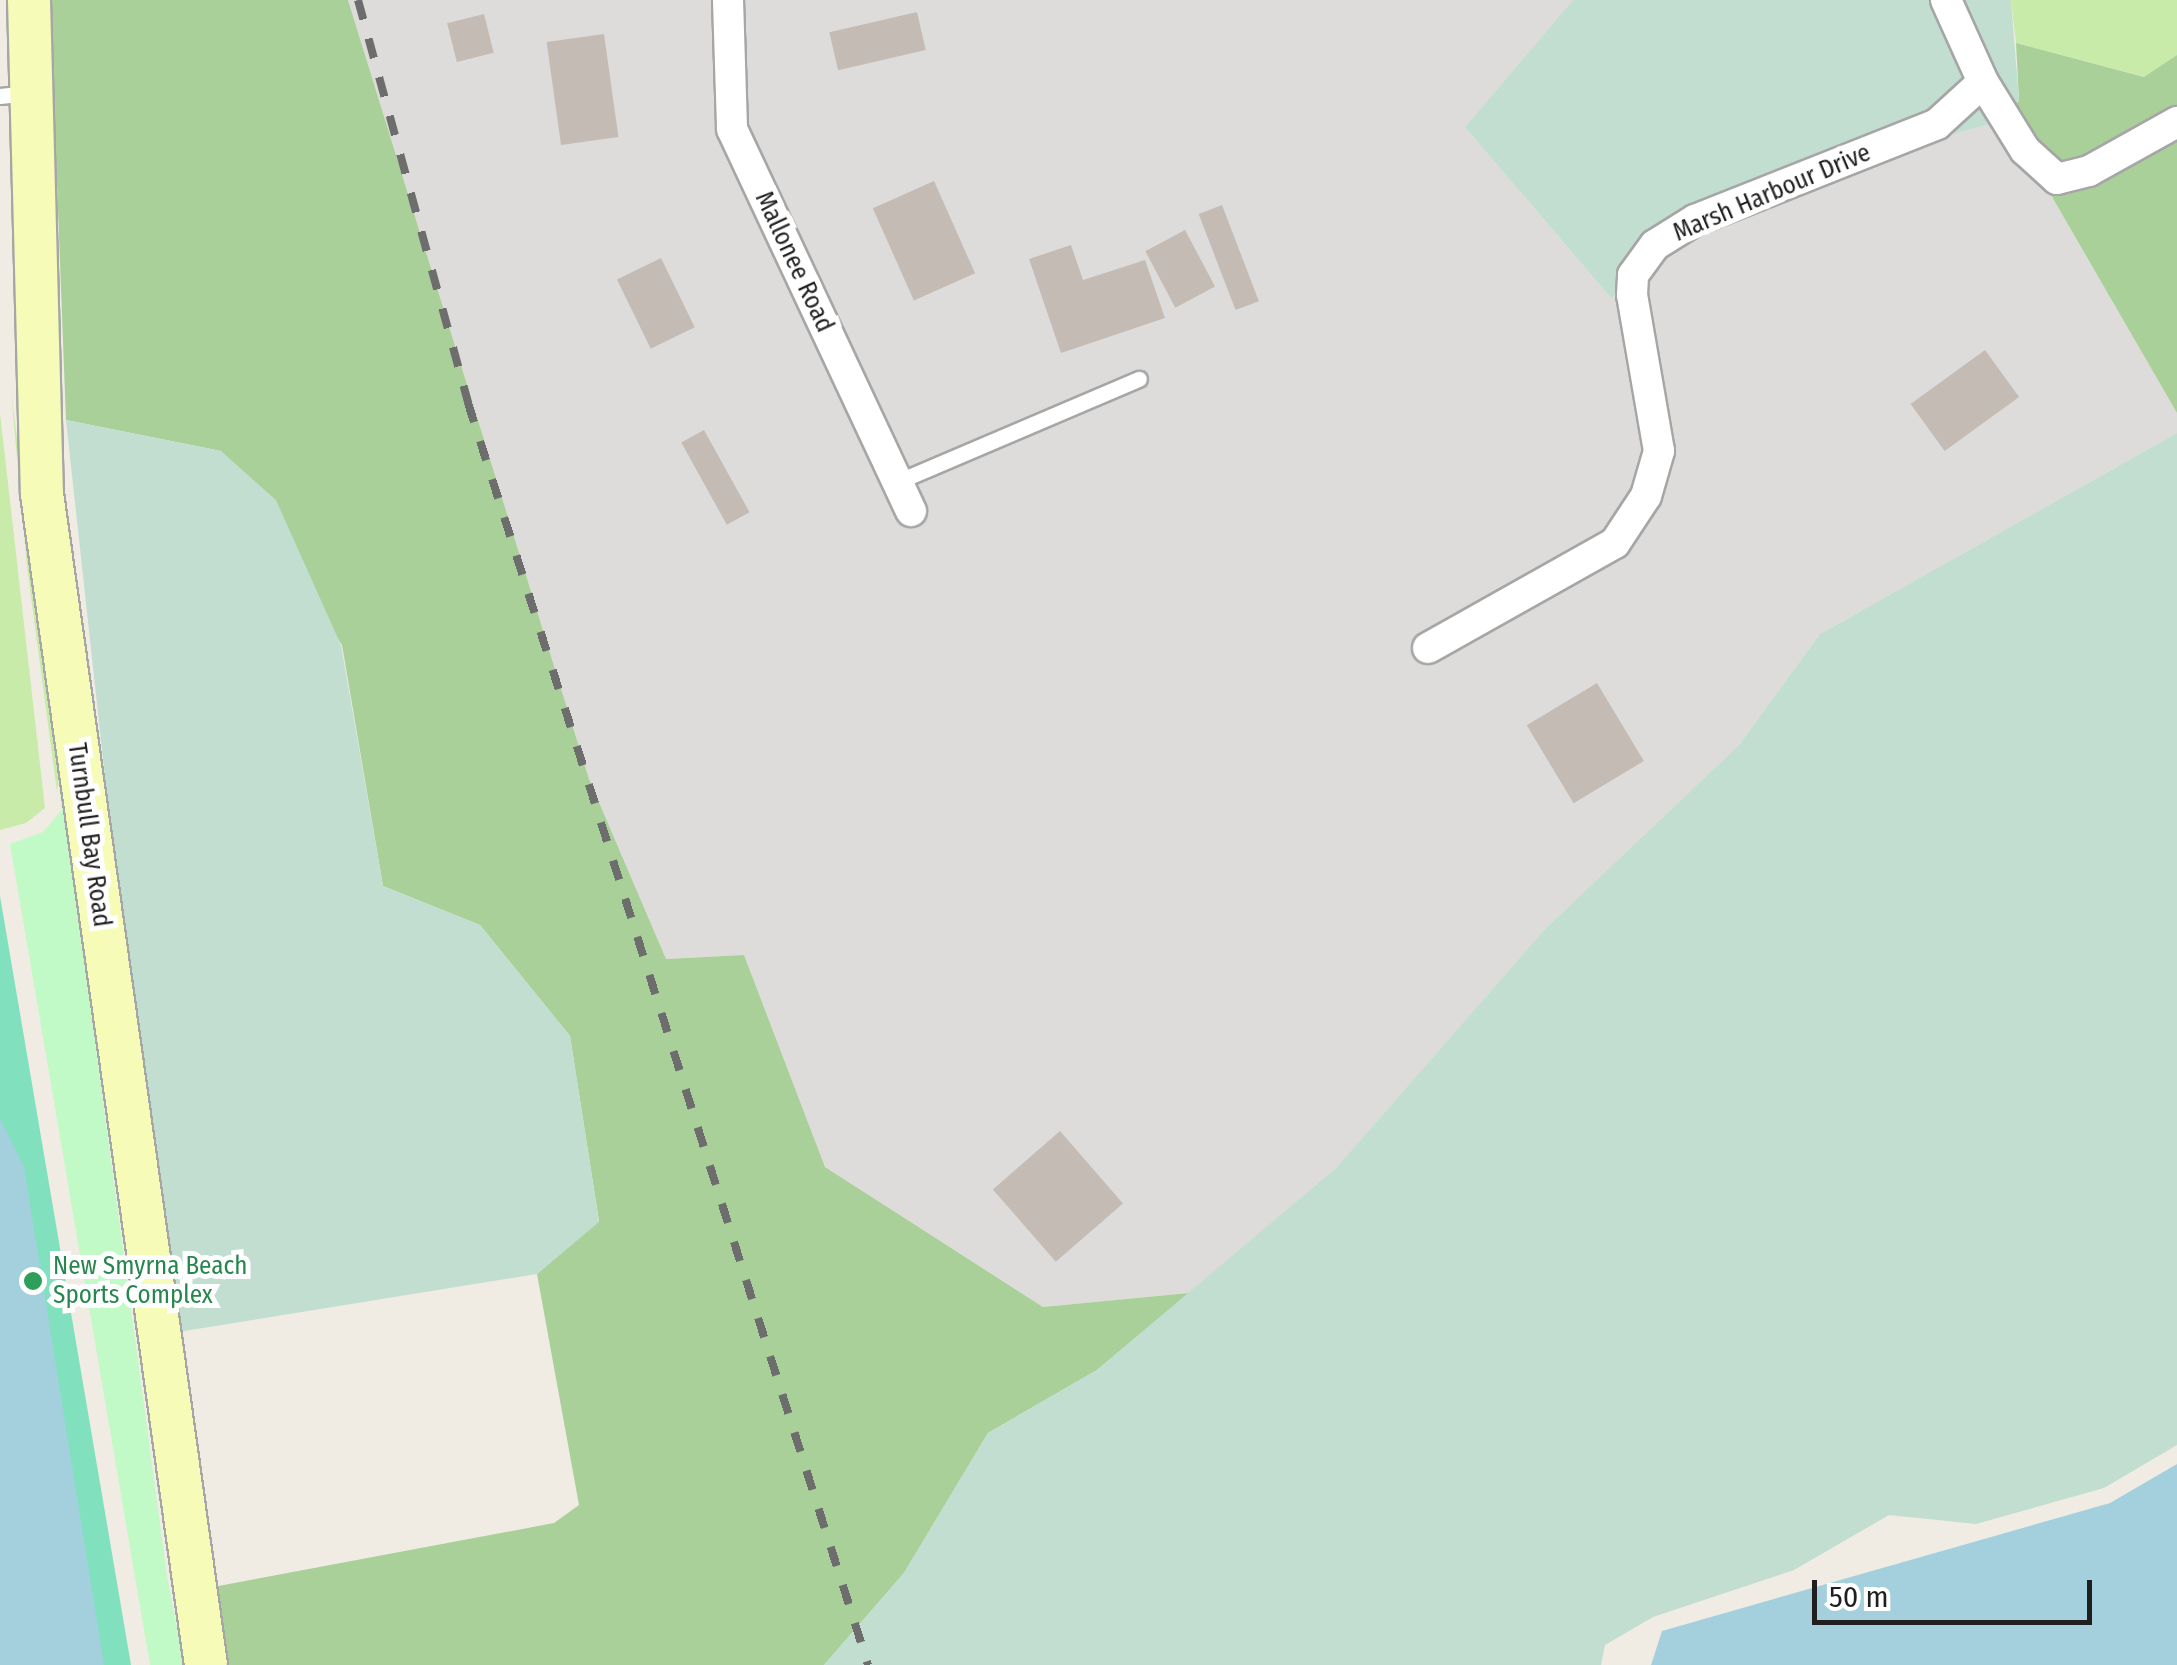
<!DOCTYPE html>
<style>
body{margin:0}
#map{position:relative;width:2177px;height:1665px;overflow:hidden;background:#f0ece4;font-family:"Fira Sans Condensed",sans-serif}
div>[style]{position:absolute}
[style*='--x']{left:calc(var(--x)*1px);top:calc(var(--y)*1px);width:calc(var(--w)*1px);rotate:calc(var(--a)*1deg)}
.residential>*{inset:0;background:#dddcdb}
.grass>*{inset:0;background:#c8eba9}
.forest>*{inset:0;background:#a8d098}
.wetland>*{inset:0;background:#c1ded1}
.park>*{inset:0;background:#c1fac6}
.pitch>*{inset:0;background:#81e0bd}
.water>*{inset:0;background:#a4d0de}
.building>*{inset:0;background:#c4bcb4;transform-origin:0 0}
.roads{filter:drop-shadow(2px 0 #a6a6a6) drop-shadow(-2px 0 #a6a6a6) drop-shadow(0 2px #a6a6a6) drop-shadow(0 -2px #a6a6a6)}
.lane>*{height:15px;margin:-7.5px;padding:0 7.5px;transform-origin:7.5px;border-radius:7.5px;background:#fff}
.street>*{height:30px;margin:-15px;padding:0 15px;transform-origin:15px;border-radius:15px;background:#fff}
.secondary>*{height:42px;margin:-21px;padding:0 21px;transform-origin:21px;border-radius:21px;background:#f6fbb7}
.rail>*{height:8px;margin-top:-4px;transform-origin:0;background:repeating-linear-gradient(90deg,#6d6d6d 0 20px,transparent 0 40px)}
.dots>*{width:28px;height:28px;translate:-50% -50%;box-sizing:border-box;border:5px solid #fff;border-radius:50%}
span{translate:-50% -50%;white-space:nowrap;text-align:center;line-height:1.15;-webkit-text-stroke:10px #fff;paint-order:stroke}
.street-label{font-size:25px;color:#1f1f1f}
.leisure-label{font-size:25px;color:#27864d}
.left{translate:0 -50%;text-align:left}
.scale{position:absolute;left:1812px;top:1580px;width:280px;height:45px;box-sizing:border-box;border:5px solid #1f1f1f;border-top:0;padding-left:12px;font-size:30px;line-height:35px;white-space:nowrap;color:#1f1f1f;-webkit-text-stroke:8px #fff;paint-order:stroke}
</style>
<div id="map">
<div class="residential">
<div style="clip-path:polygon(348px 0,1573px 0,1465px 127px,1610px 297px,1751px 192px,2007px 119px,2177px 413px,2177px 433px,1820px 634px,1739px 745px,1545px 929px,1336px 1168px,1189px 1293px,1043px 1307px,825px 1167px,744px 955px,666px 959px,589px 779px)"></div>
</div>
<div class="grass">
<div style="clip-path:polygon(2011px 0,2177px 0,2177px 55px,2145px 77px,2016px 43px)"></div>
<div style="clip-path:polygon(11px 392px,60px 768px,57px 792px,27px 567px)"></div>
<div style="clip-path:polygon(0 413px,45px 808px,26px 823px,0 830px)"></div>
</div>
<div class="forest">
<div style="clip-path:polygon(50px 0,348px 0,589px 779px,666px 959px,744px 955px,825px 1167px,1043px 1307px,1189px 1293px,1097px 1370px,988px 1433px,904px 1573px,824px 1665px,228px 1665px,213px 1587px,554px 1523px,579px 1505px,537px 1274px,599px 1221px,570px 1036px,480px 925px,383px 886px,342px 645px,221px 451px,66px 420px)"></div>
<div style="clip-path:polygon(2016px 43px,2144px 77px,2177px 55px,2177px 413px,2007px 119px,2019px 100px)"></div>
</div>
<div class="wetland">
<div style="clip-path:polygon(1573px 0,2011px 0,2019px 100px,2007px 119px,1751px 192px,1611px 298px,1465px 127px)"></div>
<div style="clip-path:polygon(66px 420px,221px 451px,276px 500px,341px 645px,383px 886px,480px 925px,570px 1036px,599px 1222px,537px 1274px,178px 1332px,115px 869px)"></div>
<div style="clip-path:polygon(2177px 433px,2177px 1445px,2104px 1488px,1976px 1524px,1889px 1515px,1794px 1570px,1653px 1617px,1605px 1645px,1601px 1665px,824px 1665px,904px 1573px,988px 1433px,1097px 1370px,1336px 1168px,1545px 929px,1739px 745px,1820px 634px)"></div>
</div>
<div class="park">
<div style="clip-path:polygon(34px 588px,167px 1576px,184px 1665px,150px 1665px,10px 844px,43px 832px,62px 810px)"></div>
</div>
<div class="pitch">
<div style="clip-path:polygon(0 896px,131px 1665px,0 1665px)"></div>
</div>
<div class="water">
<div style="clip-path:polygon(0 1119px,24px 1167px,104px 1665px,0 1665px)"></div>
<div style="clip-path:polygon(2177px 1464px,2177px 1665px,1651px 1665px,1662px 1631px,2110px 1503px)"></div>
</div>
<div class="building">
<div style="left:917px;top:12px;width:39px;height:90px;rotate:77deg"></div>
<div style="left:484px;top:14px;width:40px;height:38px;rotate:76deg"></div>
<div style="left:604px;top:34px;width:104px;height:58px;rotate:82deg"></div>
<div style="left:934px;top:181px;width:101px;height:67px;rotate:66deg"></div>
<div style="left:1222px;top:205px;width:103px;height:25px;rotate:69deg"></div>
<div style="left:1185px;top:230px;width:64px;height:45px;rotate:62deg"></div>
<div style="clip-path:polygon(1071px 245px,1083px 280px,1145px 260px,1165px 318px,1061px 353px,1029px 259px)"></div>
<div style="left:661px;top:258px;width:77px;height:49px;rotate:64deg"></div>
<div style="left:1985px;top:350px;width:58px;height:92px;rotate:54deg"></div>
<div style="left:704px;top:430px;width:94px;height:26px;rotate:61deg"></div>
<div style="left:1597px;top:683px;width:91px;height:82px;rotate:59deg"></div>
<div style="left:1060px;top:1131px;width:96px;height:89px;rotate:49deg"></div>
</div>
<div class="roads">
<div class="lane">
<div style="--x:0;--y:96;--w:28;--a:-6"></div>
<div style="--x:897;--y:482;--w:263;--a:-23.1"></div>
</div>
<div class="street">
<div style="--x:728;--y:0;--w:129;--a:88.2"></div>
<div style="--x:732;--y:129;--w:422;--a:64.9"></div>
<div style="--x:1946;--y:0;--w:90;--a:65.7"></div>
<div style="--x:1983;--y:82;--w:80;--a:58.3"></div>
<div style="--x:2025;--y:150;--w:43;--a:42.2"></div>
<div style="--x:2057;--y:179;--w:33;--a:-14"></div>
<div style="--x:2089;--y:171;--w:101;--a:-29.1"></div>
<div style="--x:1428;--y:648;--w:214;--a:-29.3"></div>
<div style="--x:1615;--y:543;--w:56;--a:-56.6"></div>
<div style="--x:1646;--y:496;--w:47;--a:-73.9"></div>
<div style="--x:1659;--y:451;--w:158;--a:-99.8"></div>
<div style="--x:1632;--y:295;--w:20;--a:-87"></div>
<div style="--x:1633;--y:275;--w:37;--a:-54"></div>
<div style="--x:1655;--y:245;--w:47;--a:-32"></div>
<div style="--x:1695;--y:220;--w:260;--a:-21.6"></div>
<div style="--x:1937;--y:124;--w:62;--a:-42.4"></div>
</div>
<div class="secondary">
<div style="--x:29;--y:0;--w:494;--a:88.5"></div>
<div style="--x:42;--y:494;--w:1182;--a:82.03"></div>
</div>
</div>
<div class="rail">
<div style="--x:358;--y:0;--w:418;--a:74.7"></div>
<div style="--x:468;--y:403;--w:1324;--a:72.41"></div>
</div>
<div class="dots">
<div style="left:33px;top:1281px;background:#2e9e5b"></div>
</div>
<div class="street-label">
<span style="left:1772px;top:193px;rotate:-23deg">Marsh Harbour Drive</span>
<span style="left:794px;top:262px;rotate:65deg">Mallonee Road</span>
<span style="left:89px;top:835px;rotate:82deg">Turnbull Bay Road</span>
</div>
<div class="leisure-label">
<span class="left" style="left:53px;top:1281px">New Smyrna Beach<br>Sports Complex</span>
</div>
<div class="scale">50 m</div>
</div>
